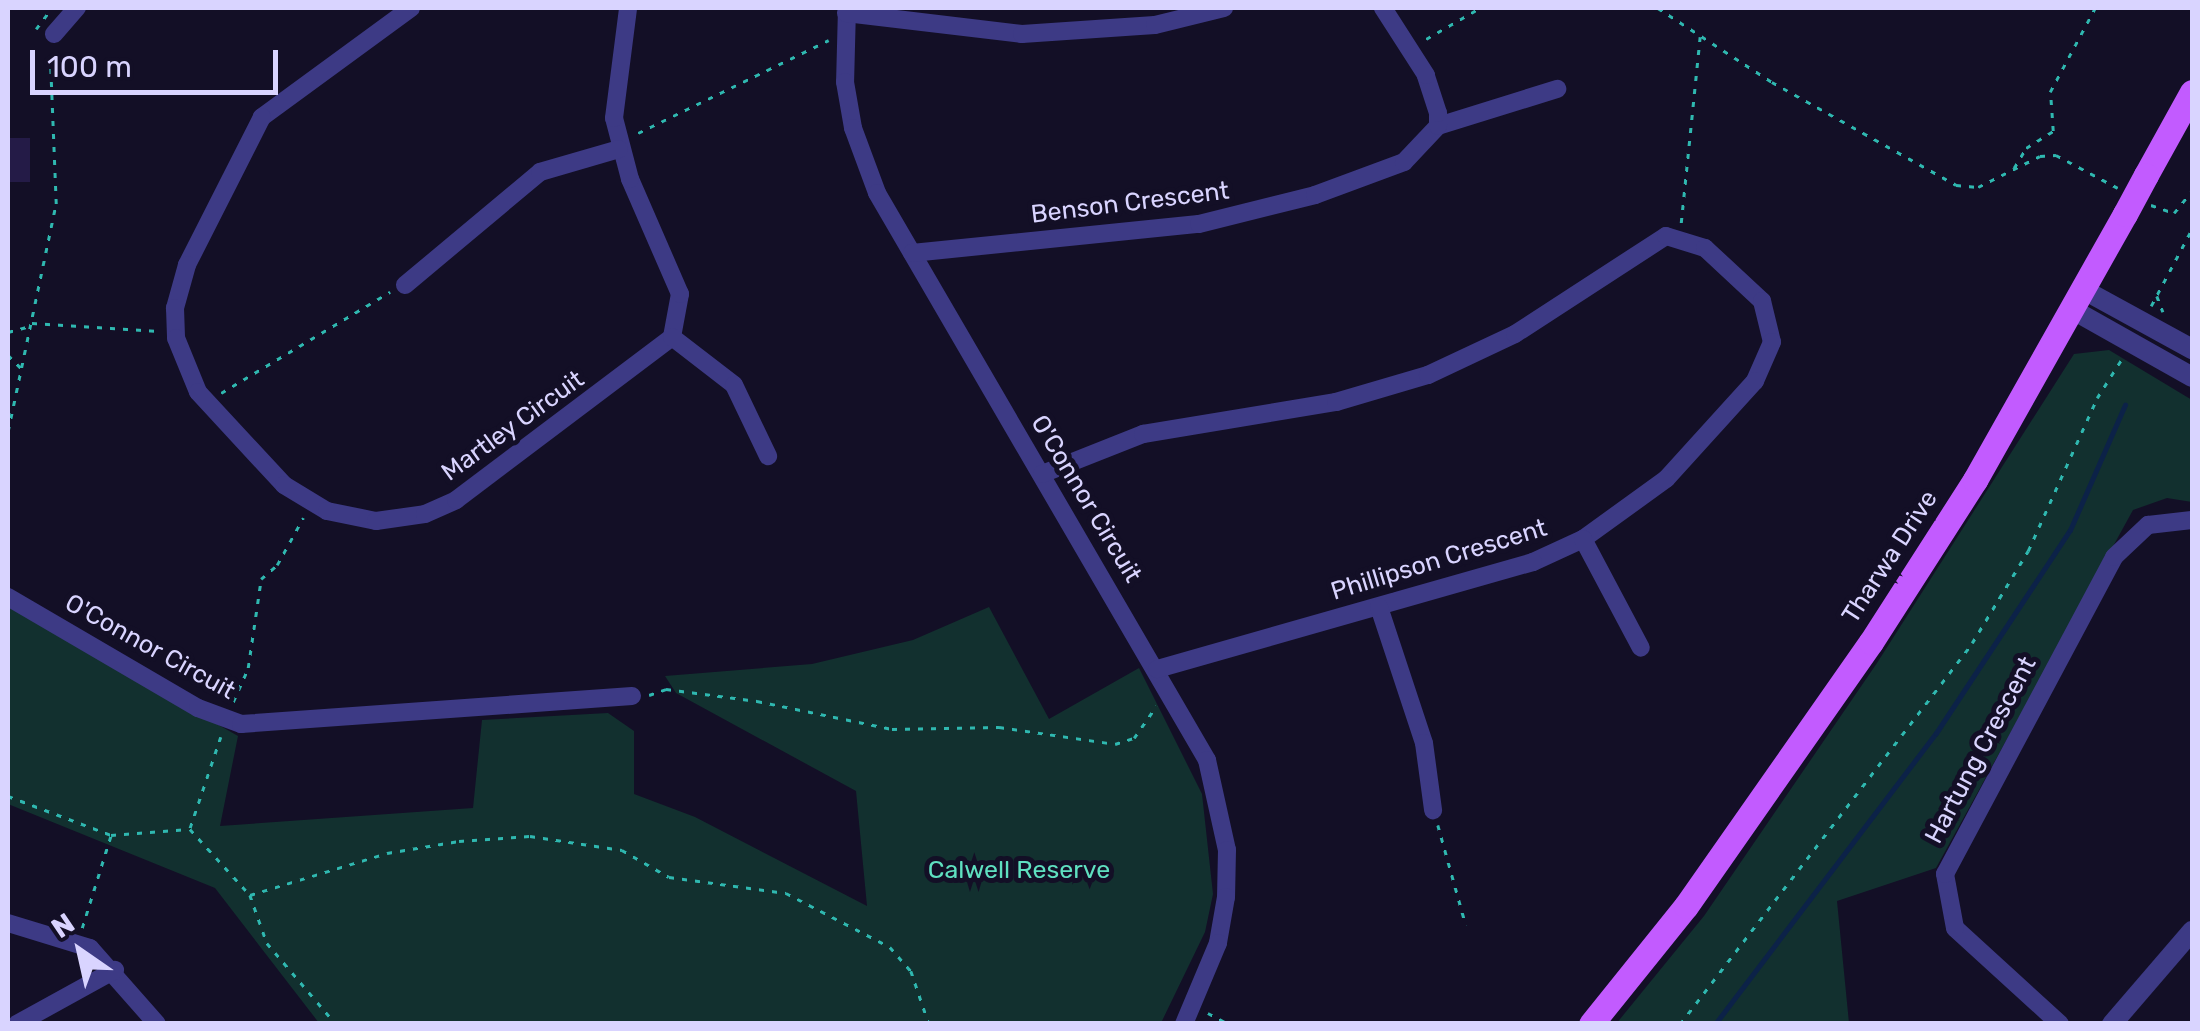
<!DOCTYPE html>
<style>
body{margin:0}
#map{position:relative;width:2200px;height:1031px;overflow:hidden;background:#130f26;font-family:Rubik,sans-serif}
div>[style]{position:absolute}
[style*='--x']{left:calc(var(--x)*1px);top:calc(var(--y)*1px);width:calc(var(--w)*1px);rotate:calc(var(--a)*1deg)}
.green>*{inset:0;background:#12302f}
.stream>*{height:5px;margin:-2.5px;padding:0 2.5px;transform-origin:2.5px;border-radius:2.5px;background:#0c2248}
.building>*{inset:0;background:#241b47;transform-origin:0 0}
.path>*{height:2.5px;margin-top:-1.25px;transform-origin:0;background:repeating-linear-gradient(90deg,#2fb8b0 0 5px,transparent 0 13px)}
.minor>*{height:18px;margin:-9px;padding:0 9px;transform-origin:9px;border-radius:9px;background:#3d3a85}
.tertiary>*{height:20px;margin:-10px;padding:0 10px;transform-origin:10px;border-radius:10px;background:#3d3a85}
.primary>*{height:25px;margin:-12.5px;padding:0 12.5px;transform-origin:12.5px;border-radius:12.5px;background:#c25bff}
.primary-bridge>*{height:25px;margin:-12.5px;padding:0 12.5px;transform-origin:12.5px;border-radius:12.5px;background:#c25bff}
span{translate:-50% -50%;white-space:nowrap;text-align:center;line-height:1.15;-webkit-text-stroke:10px #130f26;paint-order:stroke}
.street-label{font-size:25px;color:#d9d4ff}
.park-label{font-size:25px;color:#5fe0c0}
.frame{position:absolute;inset:0;border:10px solid #d9d4ff;pointer-events:none}
.north{position:absolute;left:30px;top:901px;width:100px;height:100px;-webkit-text-stroke:8px #130f26;paint-order:stroke;rotate:326deg;font-size:28px;font-weight:700;line-height:40px;text-align:center;color:#d9d4ff}
.north::after{content:'';display:block;margin:auto;width:35px;height:45px;background:#d9d4ff;clip-path:polygon(50% 0,100% 100%,50% 72%,0 100%)}
.scale{position:absolute;left:30px;top:50px;width:248px;height:45px;box-sizing:border-box;border:5px solid #d9d4ff;border-top:0;padding-left:12px;font-size:30px;line-height:35px;white-space:nowrap;color:#d9d4ff;-webkit-text-stroke:8px #130f26;paint-order:stroke}
</style>
<div id="map">
<div class="green">
<div style="clip-path:polygon(2109px 350px,2192px 400px,2192px 502px,2167px 498px,2133px 510px,1936px 868px,1837px 901px,1849px 1023px,1616px 1024px,1704px 916px,1877px 663px,2074px 354px)"></div>
<div style="clip-path:polygon(8px 605px,238px 736px,220px 826px,473px 808px,482px 720px,608px 713px,634px 731px,634px 794px,695px 817px,867px 906px,856px 791px,676px 693px,665px 676px,812px 664px,913px 640px,989px 607px,1049px 719px,1139px 668px,1202px 794px,1213px 894px,1205px 932px,1161px 1023px,319px 1023px,215px 888px,8px 804px)"></div>
</div>
<div class="stream">
<div style="--x:1715;--y:1024;--w:365;--a:-52.8"></div>
<div style="--x:1936;--y:733;--w:243;--a:-56.6"></div>
<div style="--x:2070;--y:530;--w:137;--a:-66.3"></div>
</div>
<div class="building">
<div style="left:8px;top:138px;width:22px;height:44px"></div>
</div>
<div class="path">
<div style="--x:1658;--y:8;--w:136;--a:33"></div>
<div style="--x:1772;--y:82;--w:211;--a:29.2"></div>
<div style="--x:1956;--y:185;--w:22;--a:5"></div>
<div style="--x:1978;--y:187;--w:69;--a:-26.6"></div>
<div style="--x:2040;--y:156;--w:16;--a:-4"></div>
<div style="--x:2056;--y:155;--w:70;--a:28"></div>
<div style="--x:36;--y:29;--w:26;--a:-53"></div>
<div style="--x:1426;--y:39;--w:62;--a:-29.9"></div>
<div style="--x:638;--y:133;--w:212;--a:-26"></div>
<div style="--x:2014;--y:168;--w:23;--a:-59"></div>
<div style="--x:2026;--y:148;--w:32;--a:-32"></div>
<div style="--x:2053;--y:131;--w:39;--a:-94"></div>
<div style="--x:2050;--y:92;--w:95;--a:-61.8"></div>
<div style="--x:2151;--y:205;--w:24;--a:19"></div>
<div style="--x:2174;--y:213;--w:28;--a:-51"></div>
<div style="--x:1681;--y:223;--w:187;--a:-84.2"></div>
<div style="--x:2157;--y:296;--w:17;--a:69"></div>
<div style="--x:2151;--y:306;--w:87;--a:-62"></div>
<div style="--x:32;--y:323;--w:127;--a:3.6"></div>
<div style="--x:8;--y:332;--w:23;--a:-15"></div>
<div style="--x:8;--y:355;--w:18;--a:45"></div>
<div style="--x:221;--y:393;--w:197;--a:-30.9"></div>
<div style="--x:8;--y:431;--w:232;--a:-78.1"></div>
<div style="--x:56;--y:204;--w:151;--a:-92.3"></div>
<div style="--x:649;--y:695;--w:18;--a:-19"></div>
<div style="--x:666;--y:689;--w:92;--a:7.5"></div>
<div style="--x:757;--y:701;--w:138;--a:11.7"></div>
<div style="--x:892;--y:729;--w:107;--a:-1.1"></div>
<div style="--x:999;--y:727;--w:117;--a:8.3"></div>
<div style="--x:1115;--y:744;--w:20;--a:-18"></div>
<div style="--x:1134;--y:738;--w:39;--a:-55"></div>
<div style="--x:233;--y:702;--w:37;--a:-66"></div>
<div style="--x:248;--y:668;--w:90;--a:-81.7"></div>
<div style="--x:261;--y:579;--w:21;--a:-41"></div>
<div style="--x:277;--y:565;--w:54;--a:-61"></div>
<div style="--x:221;--y:737;--w:97;--a:108.6"></div>
<div style="--x:190;--y:829;--w:89;--a:47.7"></div>
<div style="--x:250;--y:895;--w:51;--a:70.5"></div>
<div style="--x:267;--y:943;--w:106;--a:49.6"></div>
<div style="--x:8;--y:796;--w:110;--a:20.7"></div>
<div style="--x:111;--y:835;--w:78;--a:-4.4"></div>
<div style="--x:1438;--y:825;--w:104;--a:74.4"></div>
<div style="--x:250;--y:895;--w:143;--a:-17"></div>
<div style="--x:387;--y:853;--w:73;--a:-9.5"></div>
<div style="--x:459;--y:841;--w:71;--a:-4"></div>
<div style="--x:530;--y:836;--w:93;--a:8.7"></div>
<div style="--x:622;--y:850;--w:54;--a:29.9"></div>
<div style="--x:669;--y:877;--w:118;--a:7.8"></div>
<div style="--x:786;--y:893;--w:117;--a:27.4"></div>
<div style="--x:890;--y:947;--w:32;--a:49"></div>
<div style="--x:911;--y:971;--w:56;--a:71.2"></div>
<div style="--x:82;--y:928;--w:97;--a:-72.7"></div>
<div style="--x:1208;--y:1013;--w:24;--a:28"></div>
<div style="--x:1680;--y:1024;--w:480;--a:-52.5"></div>
<div style="--x:1972;--y:643;--w:108;--a:-58.7"></div>
<div style="--x:2028;--y:551;--w:168;--a:-65.7"></div>
<div style="--x:2097;--y:398;--w:49;--a:-57.6"></div>
</div>
<div class="minor">
<div style="--x:411;--y:8;--w:185;--a:143.8"></div>
<div style="--x:262;--y:117;--w:166;--a:116.9"></div>
<div style="--x:187;--y:265;--w:45;--a:105.6"></div>
<div style="--x:175;--y:308;--w:30;--a:88"></div>
<div style="--x:176;--y:338;--w:58;--a:67.8"></div>
<div style="--x:198;--y:392;--w:127;--a:47.2"></div>
<div style="--x:284;--y:485;--w:50;--a:31.2"></div>
<div style="--x:327;--y:511;--w:50;--a:11.5"></div>
<div style="--x:376;--y:521;--w:49;--a:-8.1"></div>
<div style="--x:425;--y:514;--w:34;--a:-24"></div>
<div style="--x:456;--y:500;--w:271;--a:-37"></div>
<div style="--x:672;--y:337;--w:44;--a:-79.5"></div>
<div style="--x:680;--y:294;--w:125;--a:-113.5"></div>
<div style="--x:630;--y:179;--w:63;--a:-104.7"></div>
<div style="--x:614;--y:118;--w:111;--a:-82.7"></div>
<div style="--x:847;--y:8;--w:74;--a:91.5"></div>
<div style="--x:845;--y:82;--w:47;--a:80.1"></div>
<div style="--x:853;--y:128;--w:69;--a:69.7"></div>
<div style="--x:877;--y:193;--w:656;--a:59.8"></div>
<div style="--x:1207;--y:760;--w:92;--a:77.5"></div>
<div style="--x:1227;--y:850;--w:47;--a:91.2"></div>
<div style="--x:1226;--y:897;--w:47;--a:99.9"></div>
<div style="--x:1218;--y:943;--w:88;--a:112.8"></div>
<div style="--x:846;--y:13;--w:177;--a:6.8"></div>
<div style="--x:1022;--y:34;--w:133;--a:-3.9"></div>
<div style="--x:1155;--y:25;--w:71;--a:-13.8"></div>
<div style="--x:54;--y:34;--w:35;--a:-49"></div>
<div style="--x:1438;--y:126;--w:125;--a:-17.3"></div>
<div style="--x:912;--y:253;--w:288;--a:-5.8"></div>
<div style="--x:1199;--y:224;--w:120;--a:-14"></div>
<div style="--x:1315;--y:195;--w:95;--a:-20.3"></div>
<div style="--x:1404;--y:162;--w:50;--a:-46.6"></div>
<div style="--x:1438;--y:126;--w:13;--a:-90"></div>
<div style="--x:1438;--y:113;--w:40;--a:-108"></div>
<div style="--x:1426;--y:75;--w:80;--a:-122.7"></div>
<div style="--x:405;--y:285;--w:176;--a:-39.9"></div>
<div style="--x:540;--y:172;--w:82;--a:-16.2"></div>
<div style="--x:672;--y:337;--w:78;--a:37.7"></div>
<div style="--x:734;--y:385;--w:79;--a:64.4"></div>
<div style="--x:1042;--y:474;--w:109;--a:-21.6"></div>
<div style="--x:1143;--y:434;--w:196;--a:-9.4"></div>
<div style="--x:1336;--y:402;--w:96;--a:-16.4"></div>
<div style="--x:1428;--y:375;--w:96;--a:-25.2"></div>
<div style="--x:1515;--y:334;--w:180;--a:-33"></div>
<div style="--x:1666;--y:236;--w:41;--a:17.1"></div>
<div style="--x:1705;--y:248;--w:78;--a:42.9"></div>
<div style="--x:1762;--y:301;--w:42;--a:76.3"></div>
<div style="--x:1772;--y:342;--w:43;--a:113.6"></div>
<div style="--x:1755;--y:381;--w:132;--a:132.2"></div>
<div style="--x:1666;--y:479;--w:102;--a:144.1"></div>
<div style="--x:1583;--y:539;--w:55;--a:155.3"></div>
<div style="--x:1533;--y:562;--w:391;--a:164.1"></div>
<div style="--x:1583;--y:539;--w:123;--a:62"></div>
<div style="--x:8;--y:597;--w:220;--a:30.3"></div>
<div style="--x:198;--y:708;--w:46;--a:20.4"></div>
<div style="--x:241;--y:724;--w:392;--a:-4.1"></div>
<div style="--x:1379;--y:607;--w:143;--a:71.7"></div>
<div style="--x:1424;--y:743;--w:68;--a:82.3"></div>
<div style="--x:8;--y:923;--w:86;--a:17"></div>
<div style="--x:90;--y:948;--w:101;--a:48.6"></div>
<div style="--x:17;--y:1024;--w:112;--a:-28.9"></div>
<div style="--x:2060;--y:1024;--w:142;--a:-137.6"></div>
<div style="--x:1955;--y:928;--w:55;--a:-100.5"></div>
<div style="--x:1945;--y:874;--w:359;--a:-61.9"></div>
<div style="--x:2114;--y:557;--w:47;--a:-43.3"></div>
<div style="--x:2148;--y:525;--w:44;--a:-6.5"></div>
</div>
<div class="tertiary">
<div style="--x:2086;--y:291;--w:121;--a:28.7"></div>
<div style="--x:2075;--y:311;--w:134;--a:29.4"></div>
<div style="--x:2112;--y:1024;--w:123;--a:-49.3"></div>
</div>
<div class="primary">
<div style="--x:2146;--y:175;--w:95;--a:-61"></div>
<div style="--x:1591;--y:1024;--w:151;--a:-51.2"></div>
<div style="--x:1686;--y:906;--w:322;--a:-55"></div>
<div style="--x:1871;--y:642;--w:193;--a:-57.3"></div>
<div style="--x:1975;--y:480;--w:305;--a:-60.6"></div>
</div>
<div class="primary-bridge">
<div style="--x:2125;--y:214;--w:44;--a:-61.7"></div>
</div>
<div class="street-label">
<span style="left:1130px;top:203px;rotate:-7deg">Benson Crescent</span>
<span style="left:513px;top:426px;rotate:-36deg">Martley Circuit</span>
<span style="left:1086px;top:499px;rotate:59deg">O'Connor Circuit</span>
<span style="left:1890px;top:557px;rotate:-57deg">Tharwa Drive</span>
<span style="left:1439px;top:560px;rotate:-17deg">Phillipson Crescent</span>
<span style="left:150px;top:647px;rotate:29deg">O'Connor Circuit</span>
<span style="left:1981px;top:750px;rotate:-62deg">Hartung Crescent</span>
</div>
<div class="park-label">
<span style="left:1019px;top:870px">Calwell Reserve</span>
</div>
<div class="frame"></div>
<div class="north">N</div>
<div class="scale">100 m</div>
</div>
